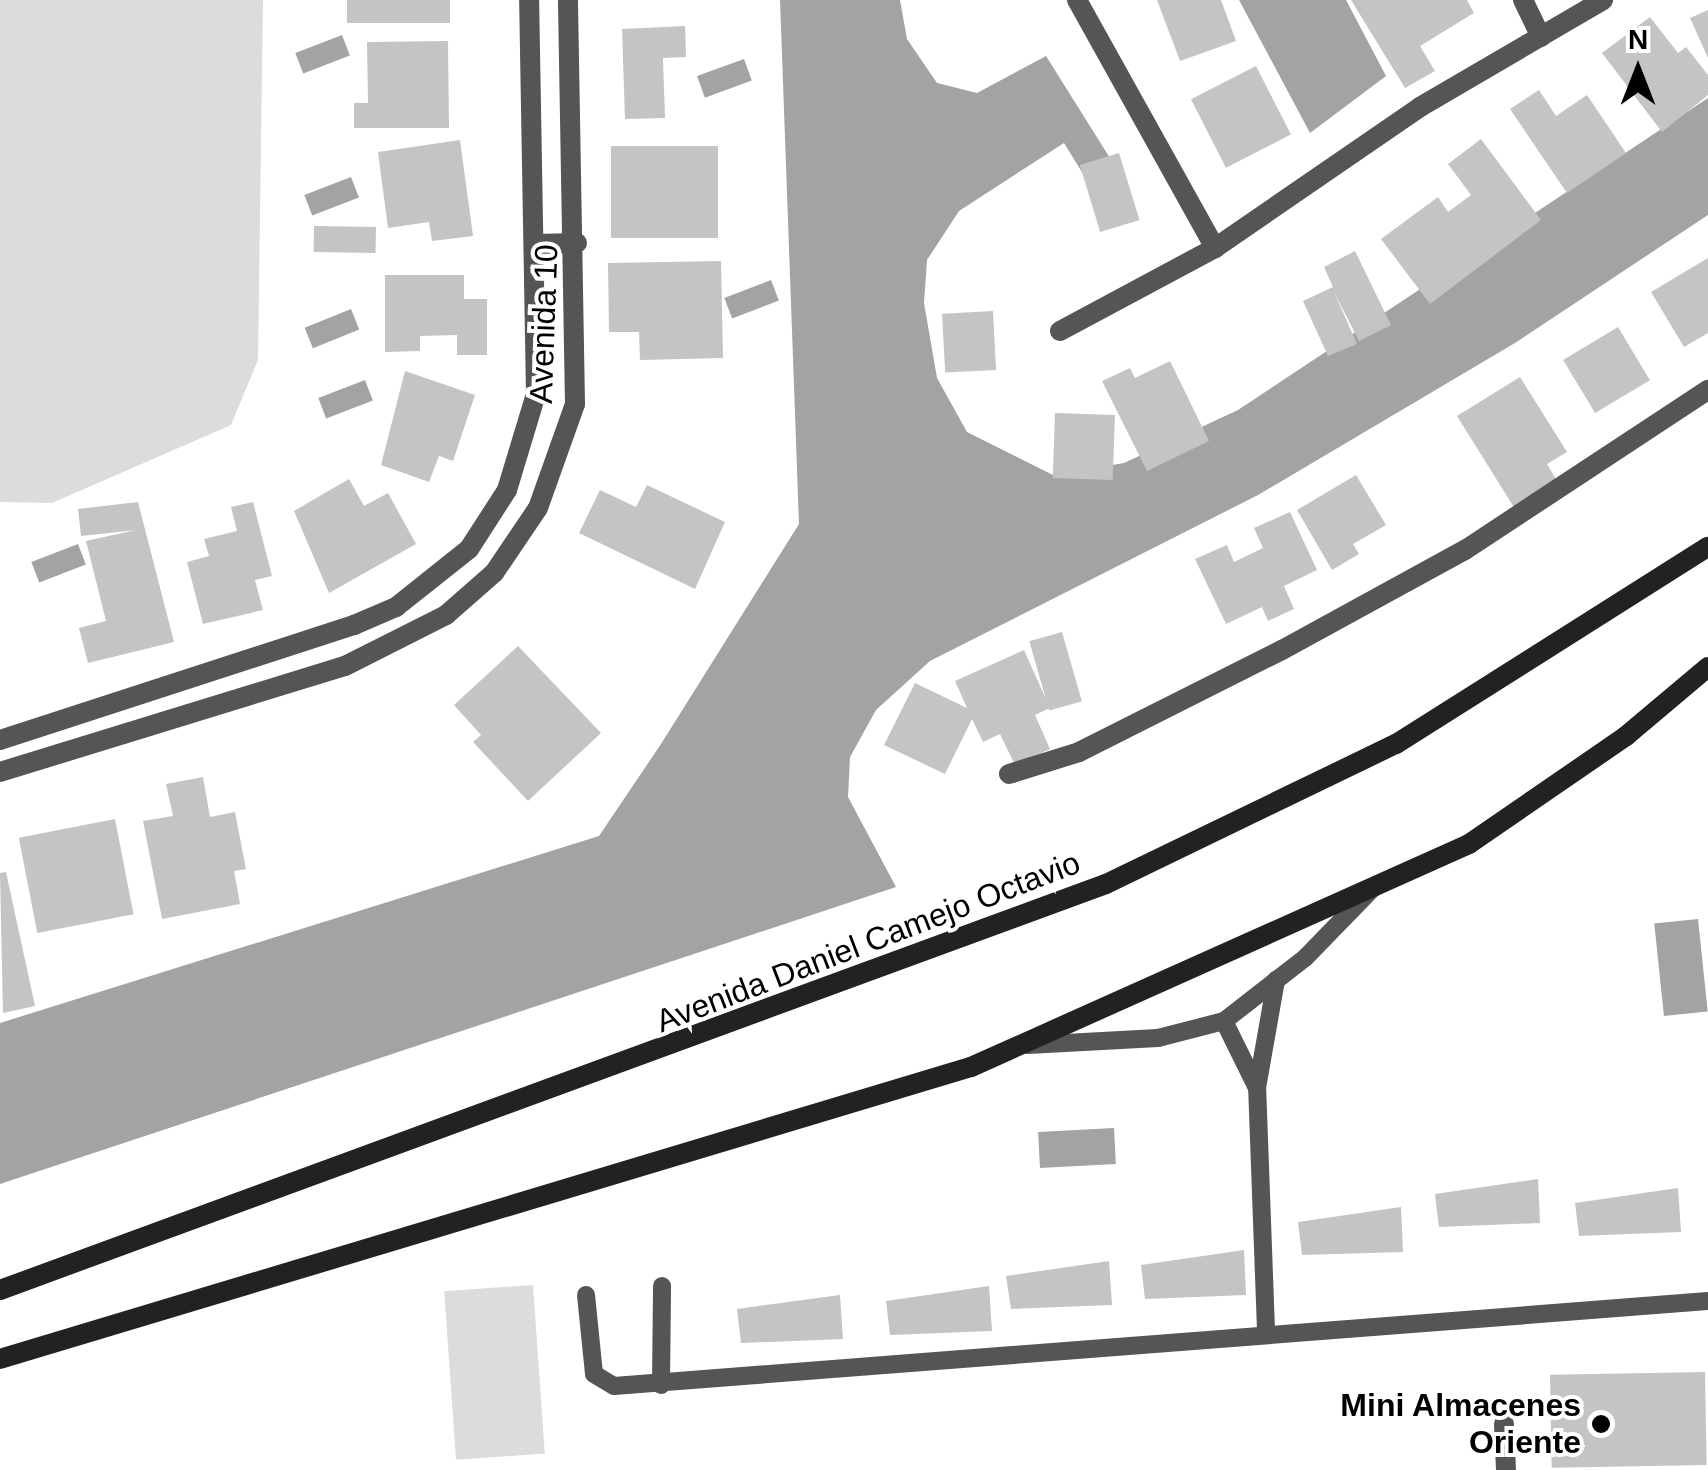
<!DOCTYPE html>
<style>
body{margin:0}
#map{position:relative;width:1708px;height:1470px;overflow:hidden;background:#fff;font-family:Arial,sans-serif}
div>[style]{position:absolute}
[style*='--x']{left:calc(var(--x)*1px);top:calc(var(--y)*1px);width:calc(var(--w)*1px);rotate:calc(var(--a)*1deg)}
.green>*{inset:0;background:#dcdcdc;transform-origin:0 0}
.water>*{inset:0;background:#a3a3a3;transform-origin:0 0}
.building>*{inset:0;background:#c4c4c4;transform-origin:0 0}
.service>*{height:18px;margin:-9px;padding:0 9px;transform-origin:9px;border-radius:9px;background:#555}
.minor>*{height:20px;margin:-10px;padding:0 10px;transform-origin:10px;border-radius:10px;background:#555}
.secondary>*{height:20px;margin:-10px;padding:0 10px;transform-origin:10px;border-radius:10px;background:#222}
.dots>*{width:28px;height:28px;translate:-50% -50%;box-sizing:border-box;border:5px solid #fff;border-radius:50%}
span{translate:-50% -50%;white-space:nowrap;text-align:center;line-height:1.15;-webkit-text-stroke:8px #fff;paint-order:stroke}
.street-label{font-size:32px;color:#000}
.poi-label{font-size:32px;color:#000;font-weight:700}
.right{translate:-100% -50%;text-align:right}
.north{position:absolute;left:1588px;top:20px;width:100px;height:100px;-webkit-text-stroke:8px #fff;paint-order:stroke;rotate:0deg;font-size:28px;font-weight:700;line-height:40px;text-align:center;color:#000}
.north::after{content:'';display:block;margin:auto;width:35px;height:45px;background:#000;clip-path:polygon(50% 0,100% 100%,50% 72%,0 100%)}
</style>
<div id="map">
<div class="green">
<div style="clip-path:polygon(0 0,263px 0,258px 360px,231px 425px,52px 503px,0 502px)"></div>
<div style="left:533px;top:1285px;width:169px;height:89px;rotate:86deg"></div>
</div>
<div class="water">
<div style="clip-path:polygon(780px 0,900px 0,907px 39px,937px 83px,977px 93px,1046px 56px,1125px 182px,1098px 198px,1064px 143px,959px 211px,927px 260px,924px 303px,937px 378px,967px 432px,1053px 475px,1124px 463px,1238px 410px,1708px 98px,1708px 215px,1515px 343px,1258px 495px,930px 661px,876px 710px,850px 757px,848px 797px,896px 887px,0 1184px,0 1023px,599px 836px,661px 744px,799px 524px)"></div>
<div style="clip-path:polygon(1239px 0,1346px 0,1386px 76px,1310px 133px)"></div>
<div style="left:342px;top:35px;width:22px;height:50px;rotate:69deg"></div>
<div style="left:744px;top:59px;width:23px;height:50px;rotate:70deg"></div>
<div style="left:351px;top:177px;width:22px;height:50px;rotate:69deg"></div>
<div style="left:771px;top:280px;width:22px;height:50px;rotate:69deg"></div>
<div style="left:351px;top:309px;width:22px;height:50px;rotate:68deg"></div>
<div style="left:365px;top:380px;width:22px;height:50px;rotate:69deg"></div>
<div style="left:78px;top:544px;width:22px;height:50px;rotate:69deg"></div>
<div style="left:1698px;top:919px;width:93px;height:44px;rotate:84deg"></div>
<div style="left:1114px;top:1128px;width:36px;height:76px;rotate:87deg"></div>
</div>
<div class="building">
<div style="left:347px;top:0;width:103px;height:23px"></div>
<div style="clip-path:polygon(1157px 0,1221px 0,1236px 41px,1180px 61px)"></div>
<div style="clip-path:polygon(1351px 0,1467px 0,1474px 13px,1420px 46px,1435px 71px,1405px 88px)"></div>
<div style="clip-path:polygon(1708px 10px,1708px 58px,1690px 18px)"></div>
<div style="clip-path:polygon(1650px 17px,1678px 53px,1686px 47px,1708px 75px,1708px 95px,1662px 132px,1602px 53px)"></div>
<div style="clip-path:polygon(685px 26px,686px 57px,663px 58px,665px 118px,625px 119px,622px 29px)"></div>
<div style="clip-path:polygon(448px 41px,449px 128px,354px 128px,354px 103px,368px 103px,367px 42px)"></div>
<div style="left:1256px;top:66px;width:77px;height:73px;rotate:63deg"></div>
<div style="clip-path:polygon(1539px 90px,1556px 116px,1587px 95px,1626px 153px,1567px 193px,1510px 109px)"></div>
<div style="clip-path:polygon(1481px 139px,1541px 220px,1430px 304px,1381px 239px,1438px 197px,1448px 212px,1471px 195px,1448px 164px)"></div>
<div style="clip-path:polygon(460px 140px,473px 236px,432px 241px,429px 222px,388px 228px,378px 152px)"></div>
<div style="left:611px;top:146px;width:107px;height:92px"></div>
<div style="left:1119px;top:153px;width:70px;height:41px;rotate:73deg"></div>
<div style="left:314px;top:226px;width:62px;height:26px;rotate:1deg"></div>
<div style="clip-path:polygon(1355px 251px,1391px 325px,1359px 341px,1334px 292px,1357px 344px,1328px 356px,1303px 301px,1333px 287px,1324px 267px)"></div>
<div style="clip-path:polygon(1708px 258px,1708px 333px,1684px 347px,1651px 292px)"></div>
<div style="clip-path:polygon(721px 261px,723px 358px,640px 360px,639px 332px,609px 332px,608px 263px)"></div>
<div style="clip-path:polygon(385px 275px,464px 275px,464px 299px,487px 299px,487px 355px,457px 355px,457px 335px,420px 336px,420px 351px,385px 352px)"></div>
<div style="left:993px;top:311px;width:59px;height:51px;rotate:87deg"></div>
<div style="left:1618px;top:327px;width:62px;height:64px;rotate:59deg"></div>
<div style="clip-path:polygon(1170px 361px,1209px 441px,1147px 471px,1102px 381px,1130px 368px,1135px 378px)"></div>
<div style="clip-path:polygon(405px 371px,475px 395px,453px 461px,439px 456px,429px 482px,381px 465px)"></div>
<div style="clip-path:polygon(1520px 377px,1567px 452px,1547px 464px,1558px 483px,1515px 509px,1457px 416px)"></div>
<div style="left:1055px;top:413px;width:60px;height:65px;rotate:2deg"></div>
<div style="clip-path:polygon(1356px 475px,1386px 525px,1353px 544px,1359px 554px,1332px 570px,1297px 510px)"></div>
<div style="clip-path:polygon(349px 479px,364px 506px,388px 493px,416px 544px,329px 593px,294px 511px)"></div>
<div style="clip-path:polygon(647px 485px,725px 522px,695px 589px,579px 533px,600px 490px,636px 507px)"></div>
<div style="clip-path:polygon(138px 502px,174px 642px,88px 663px,79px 628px,106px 621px,86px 541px,136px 530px,81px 536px,78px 509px)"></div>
<div style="clip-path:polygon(253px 502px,272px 576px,255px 580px,263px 610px,203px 624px,187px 562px,209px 556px,204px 539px,237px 531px,231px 507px)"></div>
<div style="clip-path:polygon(1290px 512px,1317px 570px,1284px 586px,1294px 609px,1268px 621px,1262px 607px,1226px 624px,1195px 559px,1227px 545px,1234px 562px,1263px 548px,1254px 528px)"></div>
<div style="left:1062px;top:632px;width:72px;height:34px;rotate:74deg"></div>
<div style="clip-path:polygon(518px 646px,601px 733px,528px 801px,473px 742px,481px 735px,454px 705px)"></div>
<div style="clip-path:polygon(1024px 650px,1050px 708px,1035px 715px,1050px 749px,1015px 765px,1000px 734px,983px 742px,972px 719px,945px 774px,884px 745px,915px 683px,967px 708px,955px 681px)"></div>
<div style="clip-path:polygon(203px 777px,210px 817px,235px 812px,246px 869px,234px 871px,240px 904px,162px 919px,143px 821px,173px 816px,166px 784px)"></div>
<div style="left:115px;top:819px;width:97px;height:98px;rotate:79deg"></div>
<div style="clip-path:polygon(6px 872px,35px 1006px,3px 1013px,0 873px)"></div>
<div style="clip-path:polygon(1538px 1179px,1540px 1223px,1439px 1227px,1435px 1194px)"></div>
<div style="clip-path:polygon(1678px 1188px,1681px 1232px,1579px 1236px,1575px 1203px)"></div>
<div style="clip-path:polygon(1401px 1207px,1403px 1252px,1302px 1255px,1298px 1222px)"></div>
<div style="clip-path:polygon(1244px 1250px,1246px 1295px,1145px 1299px,1141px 1265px)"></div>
<div style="clip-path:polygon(1109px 1261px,1112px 1305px,1011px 1309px,1006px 1276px)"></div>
<div style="clip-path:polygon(989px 1286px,992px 1331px,890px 1335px,886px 1301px)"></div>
<div style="clip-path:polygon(840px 1295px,843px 1339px,741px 1343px,737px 1309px)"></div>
<div style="left:1705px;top:1372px;width:93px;height:155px;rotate:89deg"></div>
</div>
<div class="service">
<div style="--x:1224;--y:1021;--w:75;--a:63.8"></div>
<div style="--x:1028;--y:1045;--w:130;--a:-3.1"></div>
<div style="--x:1158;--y:1038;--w:68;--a:-14.4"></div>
<div style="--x:1224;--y:1021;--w:103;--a:-37.9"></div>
<div style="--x:1305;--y:958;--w:98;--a:-45.8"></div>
<div style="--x:586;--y:1295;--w:79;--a:84.2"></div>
<div style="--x:594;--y:1374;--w:23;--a:31"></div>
<div style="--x:614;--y:1386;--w:1097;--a:-4.44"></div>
<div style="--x:1266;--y:1330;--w:242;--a:-92.1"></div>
<div style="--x:1257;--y:1088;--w:110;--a:-80"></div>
<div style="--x:661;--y:1385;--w:99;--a:-89.4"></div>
</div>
<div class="minor">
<div style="--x:1077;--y:0;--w:284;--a:60.9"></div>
<div style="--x:1523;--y:0;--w:41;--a:64.1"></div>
<div style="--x:535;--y:244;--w:42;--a:-1.4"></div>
<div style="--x:1060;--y:331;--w:176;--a:-28.2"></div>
<div style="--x:1215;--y:248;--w:249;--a:-34.5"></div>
<div style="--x:1420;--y:107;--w:212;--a:-30.3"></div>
<div style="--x:0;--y:740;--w:372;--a:-18"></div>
<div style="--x:354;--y:625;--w:46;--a:-23.2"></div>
<div style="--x:396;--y:607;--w:93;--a:-38.5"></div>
<div style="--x:469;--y:549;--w:70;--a:-57.2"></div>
<div style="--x:507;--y:490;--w:100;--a:-73.2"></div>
<div style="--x:536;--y:394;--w:394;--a:-91"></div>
<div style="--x:0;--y:772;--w:361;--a:-17.1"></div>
<div style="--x:345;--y:666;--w:113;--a:-26.8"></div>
<div style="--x:446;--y:615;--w:64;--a:-41.2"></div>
<div style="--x:494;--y:573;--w:78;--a:-55.9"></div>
<div style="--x:538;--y:508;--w:110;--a:-70.4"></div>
<div style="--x:575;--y:404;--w:404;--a:-91"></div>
<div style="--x:1009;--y:774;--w:73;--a:-17.4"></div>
<div style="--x:1079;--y:752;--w:227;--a:-26.7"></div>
<div style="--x:1282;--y:650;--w:209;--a:-28.7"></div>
<div style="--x:1465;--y:550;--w:291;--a:-33.4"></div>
<div style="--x:1504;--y:1424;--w:46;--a:87.5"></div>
</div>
<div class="secondary">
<div style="--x:0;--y:1290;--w:1178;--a:-20.16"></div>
<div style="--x:1106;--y:884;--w:322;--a:-25.8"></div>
<div style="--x:1396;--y:744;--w:369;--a:-32.3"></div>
<div style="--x:0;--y:1359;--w:1014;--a:-16.74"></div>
<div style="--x:971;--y:1067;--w:546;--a:-24.12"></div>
<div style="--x:1469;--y:844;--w:191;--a:-34.5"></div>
<div style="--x:1626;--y:736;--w:107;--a:-40.1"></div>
</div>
<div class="dots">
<div style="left:1601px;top:1424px;background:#000"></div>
</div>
<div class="street-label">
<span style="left:544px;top:324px;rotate:-88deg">Avenida 10</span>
<span style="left:868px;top:942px;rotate:-21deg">Avenida Daniel Camejo Octavio</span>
</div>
<div class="poi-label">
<span class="right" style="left:1581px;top:1424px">Mini Almacenes<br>Oriente</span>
</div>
<div class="north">N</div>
</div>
